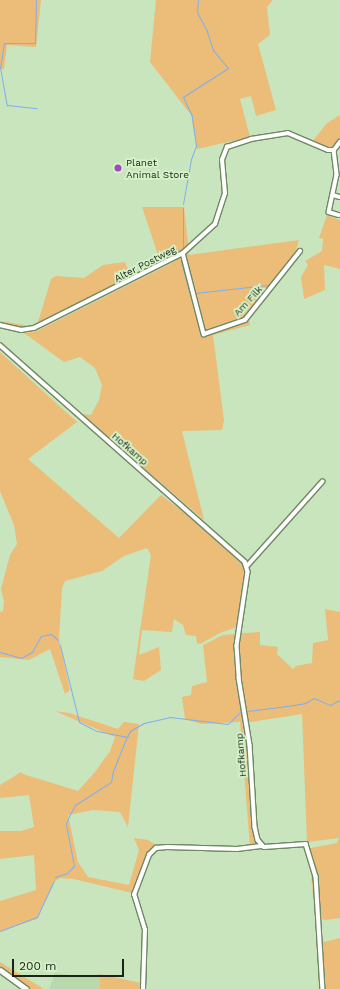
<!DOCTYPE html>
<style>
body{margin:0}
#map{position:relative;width:340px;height:989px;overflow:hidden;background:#c9e5bd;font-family:"Work Sans",sans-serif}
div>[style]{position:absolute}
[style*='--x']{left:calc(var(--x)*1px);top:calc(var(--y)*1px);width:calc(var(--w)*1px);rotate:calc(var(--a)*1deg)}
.built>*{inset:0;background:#b9d9ac}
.green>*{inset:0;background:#ebbd78}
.stream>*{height:1px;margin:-0.5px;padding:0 0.5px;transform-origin:0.5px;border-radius:0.5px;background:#7faef0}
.roads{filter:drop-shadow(1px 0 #6f8864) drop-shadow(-1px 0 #6f8864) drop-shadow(0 1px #6f8864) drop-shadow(0 -1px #6f8864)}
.street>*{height:3.5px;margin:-1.75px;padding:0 1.75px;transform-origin:1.75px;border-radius:1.75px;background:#fff}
.secondary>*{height:5px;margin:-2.5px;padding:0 2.5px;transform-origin:2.5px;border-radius:2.5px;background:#fff}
.dots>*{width:11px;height:11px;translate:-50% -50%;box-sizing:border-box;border:2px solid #d6f2ca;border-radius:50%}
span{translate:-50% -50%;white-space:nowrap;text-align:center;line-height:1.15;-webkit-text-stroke:3.5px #d6f2ca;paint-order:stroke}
.poi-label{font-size:10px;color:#1a2416}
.left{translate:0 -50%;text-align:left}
.street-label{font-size:10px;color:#1a2416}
.scale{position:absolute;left:12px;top:959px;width:112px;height:18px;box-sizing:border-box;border:2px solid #1a2416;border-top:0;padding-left:5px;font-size:12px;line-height:14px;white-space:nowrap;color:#1a2416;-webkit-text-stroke:3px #d6f2ca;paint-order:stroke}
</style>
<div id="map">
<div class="built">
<div style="clip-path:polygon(55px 973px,86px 977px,99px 974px,100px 989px,49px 989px)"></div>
</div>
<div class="green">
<div style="clip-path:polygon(0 0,41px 0,36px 47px,7px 45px,4px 69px,0 69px)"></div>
<div style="clip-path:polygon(156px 0,273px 0,267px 7px,270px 35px,258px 44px,276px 110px,256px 116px,251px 96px,240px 99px,250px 137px,197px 149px,191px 115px,150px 62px)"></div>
<div style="clip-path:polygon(340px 115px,340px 142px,334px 150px,312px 142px,327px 123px)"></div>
<div style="clip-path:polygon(142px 207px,184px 207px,188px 244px,185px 250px,175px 257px,160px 261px)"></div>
<div style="clip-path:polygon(327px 215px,340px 220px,340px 269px,324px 265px,325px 290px,304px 299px,301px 277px,308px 265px,305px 261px,322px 251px,323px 239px,319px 238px)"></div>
<div style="clip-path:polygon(299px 240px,294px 257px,248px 314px,250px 325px,213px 335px,224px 420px,222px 430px,182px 431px,204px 520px,81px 414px,91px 415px,99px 400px,102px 385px,95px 368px,80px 357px,64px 362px,24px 333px,37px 331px,174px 262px,188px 251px,189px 255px)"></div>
<div style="clip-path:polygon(125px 262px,131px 278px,57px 315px,28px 328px,0 323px,0 321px,31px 326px,38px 322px,51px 279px,56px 276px,84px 278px,103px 265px)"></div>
<div style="clip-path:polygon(0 352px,77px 422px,28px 459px,119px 538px,161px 495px,201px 525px,245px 566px,238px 627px,222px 632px,200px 644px,197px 643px,196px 636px,186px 635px,183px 625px,174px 619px,172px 632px,142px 630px,139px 655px,159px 647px,161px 670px,144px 681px,133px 679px,151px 555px,147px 548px,124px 556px,102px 571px,65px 581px,62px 588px,59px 639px,70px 690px,65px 694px,50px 649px,29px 660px,0 657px,0 612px,3px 611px,4px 601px,1px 589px,10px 555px,17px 544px,14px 525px,0 491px)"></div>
<div style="clip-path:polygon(325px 609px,340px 612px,340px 918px,326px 920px,315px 917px,311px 873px,305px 849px,337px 843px,339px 838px,307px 842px,302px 714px,244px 723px,257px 843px,250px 846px,240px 722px,201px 724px,188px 720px,185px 719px,182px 697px,191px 695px,192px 686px,207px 682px,203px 645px,223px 635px,260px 632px,260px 645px,278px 647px,277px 654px,293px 669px,296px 666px,312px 663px,313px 643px,328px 640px)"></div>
<div style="clip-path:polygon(55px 711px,69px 713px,118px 729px,124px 722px,139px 724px,128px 827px,120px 812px,93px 810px,68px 815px,78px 862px,88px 877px,129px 885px,139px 850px,134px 838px,148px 840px,156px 845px,148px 853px,132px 893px,74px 879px,60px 878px,54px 882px,37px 919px,0 931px,0 901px,36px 890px,34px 855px,0 859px,0 831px,21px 831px,34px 827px,29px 795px,0 798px,0 785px,21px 772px,23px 774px,78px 791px,95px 772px,110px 751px,115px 737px)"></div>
<div style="clip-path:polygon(316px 938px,324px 942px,340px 938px,340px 989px,319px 989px)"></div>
<div style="clip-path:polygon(0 962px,39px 986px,44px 989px,31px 989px,0 966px)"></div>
<div style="clip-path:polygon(99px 974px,141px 983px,140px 989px,100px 989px)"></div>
</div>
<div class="stream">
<div style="--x:36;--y:0;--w:43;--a:91.3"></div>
<div style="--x:35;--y:43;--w:31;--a:180"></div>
<div style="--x:4;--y:43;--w:24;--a:99"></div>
<div style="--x:0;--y:67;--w:39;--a:80"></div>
<div style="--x:7;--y:105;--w:30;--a:6"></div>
<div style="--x:183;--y:204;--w:46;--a:-79.9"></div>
<div style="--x:191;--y:159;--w:14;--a:-69"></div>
<div style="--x:196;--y:146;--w:30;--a:-98"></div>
<div style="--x:192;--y:116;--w:21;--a:-115"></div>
<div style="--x:183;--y:97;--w:54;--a:-32.8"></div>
<div style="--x:228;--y:68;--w:23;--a:-130"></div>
<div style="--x:213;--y:50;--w:20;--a:-108"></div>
<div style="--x:207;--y:31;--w:21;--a:-118"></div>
<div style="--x:197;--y:12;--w:12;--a:-85"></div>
<div style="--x:183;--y:208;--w:42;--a:90"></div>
<div style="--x:181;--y:261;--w:34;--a:75"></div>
<div style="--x:195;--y:293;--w:72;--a:-6.3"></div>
<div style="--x:60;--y:645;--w:79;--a:76.1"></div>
<div style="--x:79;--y:722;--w:20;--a:27"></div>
<div style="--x:97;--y:731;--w:31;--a:11"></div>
<div style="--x:127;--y:737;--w:7;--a:-63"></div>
<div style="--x:130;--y:731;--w:16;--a:-30"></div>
<div style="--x:144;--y:723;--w:27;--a:-13"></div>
<div style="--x:170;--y:717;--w:58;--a:6.9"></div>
<div style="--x:228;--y:724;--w:17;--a:-45"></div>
<div style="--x:0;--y:652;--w:22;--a:16"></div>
<div style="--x:21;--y:658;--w:13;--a:-29"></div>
<div style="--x:32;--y:652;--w:18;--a:-61"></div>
<div style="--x:41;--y:636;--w:10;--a:-11"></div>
<div style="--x:51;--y:634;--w:9;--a:41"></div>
<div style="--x:247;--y:711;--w:40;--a:-7.1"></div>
<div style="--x:287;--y:706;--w:18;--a:-9"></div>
<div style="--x:305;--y:703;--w:10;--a:-29"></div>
<div style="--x:314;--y:698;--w:17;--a:24"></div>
<div style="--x:330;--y:705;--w:11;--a:-27"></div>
<div style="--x:55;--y:877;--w:13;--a:-18"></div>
<div style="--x:67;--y:873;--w:10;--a:-45"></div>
<div style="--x:74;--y:866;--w:43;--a:-100.8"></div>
<div style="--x:66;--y:824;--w:9;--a:-69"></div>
<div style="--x:69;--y:816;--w:13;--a:-61"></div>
<div style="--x:75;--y:805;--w:43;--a:-32.6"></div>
<div style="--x:111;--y:782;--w:11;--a:-80"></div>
<div style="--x:113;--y:771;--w:37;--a:-68"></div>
<div style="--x:0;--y:931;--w:40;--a:-21"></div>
<div style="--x:37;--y:917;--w:40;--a:-65"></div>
</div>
<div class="roads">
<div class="street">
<div style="--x:334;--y:150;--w:25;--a:83"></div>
<div style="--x:337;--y:175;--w:38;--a:102"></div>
<div style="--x:329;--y:212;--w:10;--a:17"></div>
<div style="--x:333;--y:195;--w:7;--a:16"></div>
<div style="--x:183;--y:253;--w:84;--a:75.5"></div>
<div style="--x:204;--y:334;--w:43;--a:-18.9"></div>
<div style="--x:245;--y:320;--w:88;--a:-51.4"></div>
<div style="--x:0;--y:325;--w:22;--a:13"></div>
<div style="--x:21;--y:330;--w:13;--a:-9"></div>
<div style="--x:34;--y:328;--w:167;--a:-26.7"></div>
<div style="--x:183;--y:253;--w:43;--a:-42.2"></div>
<div style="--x:215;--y:224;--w:32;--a:-72"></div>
<div style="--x:225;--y:194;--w:34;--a:-95"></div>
<div style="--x:222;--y:160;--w:14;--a:-69"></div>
<div style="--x:227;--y:147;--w:25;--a:-18"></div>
<div style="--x:251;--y:139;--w:37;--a:-9"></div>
<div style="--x:288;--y:133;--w:43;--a:23"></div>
<div style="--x:328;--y:150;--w:6;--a:0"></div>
<div style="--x:334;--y:150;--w:10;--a:-53"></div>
<div style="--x:0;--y:345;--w:327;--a:41.5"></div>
<div style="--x:245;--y:562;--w:10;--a:73"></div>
<div style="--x:248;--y:572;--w:75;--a:98.5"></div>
<div style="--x:237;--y:646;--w:32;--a:86"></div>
<div style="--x:239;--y:678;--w:68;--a:80.7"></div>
<div style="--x:250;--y:745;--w:82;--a:86.5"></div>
<div style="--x:255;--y:827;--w:13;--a:77"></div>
<div style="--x:258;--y:840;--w:9;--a:49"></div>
<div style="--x:264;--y:847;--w:42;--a:-4.1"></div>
<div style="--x:306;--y:844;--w:34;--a:73"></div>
<div style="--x:316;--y:876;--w:113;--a:86.5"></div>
<div style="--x:247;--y:566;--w:113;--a:-48.2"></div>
<div style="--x:143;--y:989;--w:59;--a:-88.1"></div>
<div style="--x:145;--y:930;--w:37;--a:-107"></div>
<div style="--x:134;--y:895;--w:43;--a:-69.4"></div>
<div style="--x:149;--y:855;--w:10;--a:-45"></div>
<div style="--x:156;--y:848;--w:11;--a:-5"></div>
<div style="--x:167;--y:847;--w:70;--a:1.6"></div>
<div style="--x:237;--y:849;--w:24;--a:-7"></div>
</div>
<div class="secondary">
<div style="--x:0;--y:970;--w:32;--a:36"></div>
</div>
</div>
<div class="dots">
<div style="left:118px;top:168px;background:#9f4cbb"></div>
</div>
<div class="poi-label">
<span class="left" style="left:126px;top:168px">Planet<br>Animal Store</span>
</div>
<div class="street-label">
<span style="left:145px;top:264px;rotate:-27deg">Alter Postweg</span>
<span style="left:248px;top:301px;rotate:-48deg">Am Filk</span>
<span style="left:130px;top:449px;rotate:41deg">Hofkamp</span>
<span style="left:241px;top:755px;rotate:-95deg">Hofkamp</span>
</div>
<div class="scale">200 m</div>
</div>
